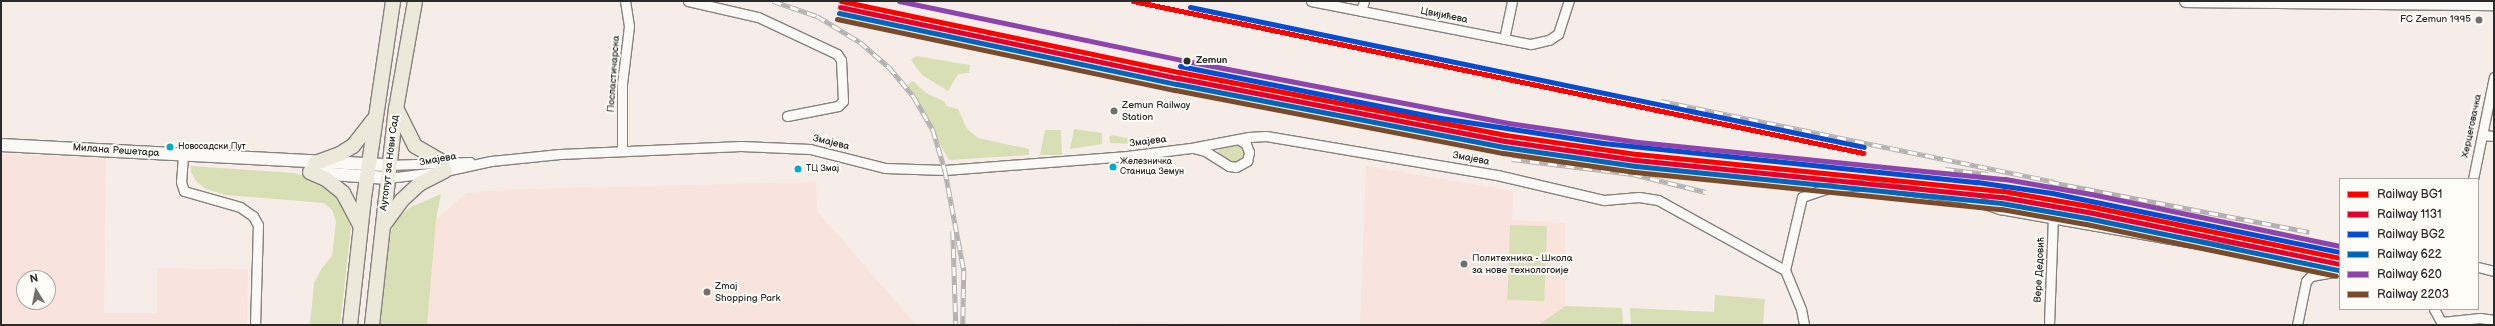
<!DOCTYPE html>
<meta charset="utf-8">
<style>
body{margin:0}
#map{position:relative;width:2495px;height:326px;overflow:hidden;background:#f6ece8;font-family:"Balsamiq Sans",sans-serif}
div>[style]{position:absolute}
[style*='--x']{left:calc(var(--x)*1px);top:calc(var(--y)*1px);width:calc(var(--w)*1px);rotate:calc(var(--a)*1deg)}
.built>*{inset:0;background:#f9e3dd}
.green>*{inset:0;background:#d9dfb4;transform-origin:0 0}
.roads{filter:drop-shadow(1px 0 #868280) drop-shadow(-1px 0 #868280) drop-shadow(0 1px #868280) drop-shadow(0 -1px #868280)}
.street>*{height:9px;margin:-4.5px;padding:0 4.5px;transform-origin:4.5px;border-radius:4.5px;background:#faf9f6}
.secondary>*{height:12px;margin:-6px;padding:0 6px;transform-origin:6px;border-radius:6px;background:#faf9f6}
.primary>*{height:14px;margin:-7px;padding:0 7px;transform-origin:7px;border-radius:7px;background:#ece8da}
.rail>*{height:4.5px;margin-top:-2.25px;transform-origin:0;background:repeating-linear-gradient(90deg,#fdfcf7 0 9px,#b4b1b0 0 18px);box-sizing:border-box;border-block:1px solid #b4b1b0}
.rail-1>*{height:5px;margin:-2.5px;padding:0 2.5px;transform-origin:2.5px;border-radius:2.5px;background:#f00}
.rail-2>*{height:5px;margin:-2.5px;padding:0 2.5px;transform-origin:2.5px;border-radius:2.5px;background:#e4002b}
.rail-3>*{height:5px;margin:-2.5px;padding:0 2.5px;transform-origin:2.5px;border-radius:2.5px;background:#044cd0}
.rail-4>*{height:5px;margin:-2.5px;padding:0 2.5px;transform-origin:2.5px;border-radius:2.5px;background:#0065bd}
.rail-5>*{height:5px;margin:-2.5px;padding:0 2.5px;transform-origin:2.5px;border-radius:2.5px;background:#8e44ad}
.rail-6>*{height:5px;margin:-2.5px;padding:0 2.5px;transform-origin:2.5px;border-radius:2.5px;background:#7a4b2a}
.dots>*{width:11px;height:11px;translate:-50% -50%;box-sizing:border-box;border:2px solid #fdfcf7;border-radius:50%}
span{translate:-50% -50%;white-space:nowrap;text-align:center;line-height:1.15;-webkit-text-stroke:4px #fdfcf7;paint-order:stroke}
.bus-label{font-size:9px;color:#2b2b2b}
.left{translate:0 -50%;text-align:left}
.street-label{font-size:10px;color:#2b2b2b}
.poi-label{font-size:10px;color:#2b2b2b}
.right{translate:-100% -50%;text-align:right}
.stop-label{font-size:10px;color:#2b2b2b;font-weight:700}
.frame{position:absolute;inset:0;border:2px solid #2b2b2b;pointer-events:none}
.legend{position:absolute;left:2339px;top:178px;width:140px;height:132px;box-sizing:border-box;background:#fdfcf7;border:1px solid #a9a8a5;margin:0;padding:5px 7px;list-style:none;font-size:12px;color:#2b2b2b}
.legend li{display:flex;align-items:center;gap:8px;height:20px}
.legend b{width:20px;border:1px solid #a9a8a5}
.north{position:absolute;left:16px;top:270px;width:40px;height:40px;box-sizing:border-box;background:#fdfcf7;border:1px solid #a9a8a5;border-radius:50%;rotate:350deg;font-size:11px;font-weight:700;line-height:16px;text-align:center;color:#2b2b2b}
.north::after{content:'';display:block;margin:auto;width:14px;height:18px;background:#726f6d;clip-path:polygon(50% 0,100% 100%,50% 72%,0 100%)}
</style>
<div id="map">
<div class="built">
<div style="clip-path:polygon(evenodd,1px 154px,106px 158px,104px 313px,157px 313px,157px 268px,248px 269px,247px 325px,1px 325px,1px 154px,24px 278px,48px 278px,48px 302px,24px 302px,24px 278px)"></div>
<div style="clip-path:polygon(1366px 166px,1513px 191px,1512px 220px,1565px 223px,1565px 306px,1538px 325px,1360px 325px)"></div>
<div style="clip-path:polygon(816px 182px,817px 211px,916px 325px,425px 325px,436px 220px,466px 193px,520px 189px)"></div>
<div style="clip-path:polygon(1119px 322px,1251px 324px,1251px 325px,1119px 325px)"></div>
</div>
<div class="green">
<div style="clip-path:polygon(916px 56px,970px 65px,969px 73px,958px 74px,948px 91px,922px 75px,911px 60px)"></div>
<div style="clip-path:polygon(913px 81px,926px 93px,945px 102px,946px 106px,958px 109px,967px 129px,978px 138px,1029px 149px,1029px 155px,949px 160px,907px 85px)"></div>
<div style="clip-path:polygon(1074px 129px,1102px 133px,1102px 144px,1070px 149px)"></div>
<div style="clip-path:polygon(1045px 130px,1061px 130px,1062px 155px,1040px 155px)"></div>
<div style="clip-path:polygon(1112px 135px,1135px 140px,1162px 138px,1135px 144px,1110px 143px,1109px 137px)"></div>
<div style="clip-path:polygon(1238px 142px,1246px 151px,1243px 161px,1231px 164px,1218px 155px,1218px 150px,1224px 145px)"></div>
<div style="clip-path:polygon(191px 166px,294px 173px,319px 181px,332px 192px,342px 203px,351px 227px,340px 325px,310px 325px,314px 283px,322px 268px,332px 256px,336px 221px,332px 210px,324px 203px,226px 195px,206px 189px,196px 181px,191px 172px)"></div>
<div style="clip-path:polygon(441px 194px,436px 220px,427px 325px,380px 325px,389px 240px,395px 221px,409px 208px)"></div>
<div style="left:1510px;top:225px;width:37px;height:75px;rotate:2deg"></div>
<div style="clip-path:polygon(1715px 295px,1765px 299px,1763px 325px,1631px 325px,1630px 308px,1714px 312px)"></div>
<div style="clip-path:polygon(1565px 306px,1622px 308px,1623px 325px,1538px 325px)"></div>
</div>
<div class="roads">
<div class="street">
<div style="--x:688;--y:1;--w:72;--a:12.9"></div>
<div style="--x:758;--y:17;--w:87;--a:25.1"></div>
<div style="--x:837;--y:54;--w:7;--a:56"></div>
<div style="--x:841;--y:60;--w:41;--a:87.2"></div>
<div style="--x:843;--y:101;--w:7;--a:135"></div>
<div style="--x:838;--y:106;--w:52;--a:168.9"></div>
<div style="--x:1311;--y:1;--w:224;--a:11.1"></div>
<div style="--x:1531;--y:44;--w:18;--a:-13"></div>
<div style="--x:1549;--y:40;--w:11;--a:-34"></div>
<div style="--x:1558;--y:34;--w:35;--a:-72"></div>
<div style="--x:1361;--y:11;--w:10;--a:-73"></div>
<div style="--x:1504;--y:39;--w:39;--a:-78"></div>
<div style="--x:2482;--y:135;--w:12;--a:5"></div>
<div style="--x:1193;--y:148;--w:12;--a:14"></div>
<div style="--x:1205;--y:151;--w:28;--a:32"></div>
<div style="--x:1229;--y:166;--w:7;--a:8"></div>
<div style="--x:1236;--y:167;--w:13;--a:-29"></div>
<div style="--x:1247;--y:161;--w:9;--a:-77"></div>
<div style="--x:1249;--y:152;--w:9;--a:-111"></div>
<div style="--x:1246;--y:144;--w:9;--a:-148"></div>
<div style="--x:622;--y:150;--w:66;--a:-90"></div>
<div style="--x:622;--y:84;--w:58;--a:-83.1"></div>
<div style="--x:629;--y:26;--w:25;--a:-99"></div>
<div style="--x:183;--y:155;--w:27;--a:94"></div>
<div style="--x:181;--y:182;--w:9;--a:72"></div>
<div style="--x:184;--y:191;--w:58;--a:15.9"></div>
<div style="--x:240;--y:207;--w:16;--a:35"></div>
<div style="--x:253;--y:216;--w:10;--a:61"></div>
<div style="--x:258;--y:225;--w:100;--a:91.7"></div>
<div style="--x:389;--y:165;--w:81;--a:-2.1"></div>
<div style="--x:388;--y:178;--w:57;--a:-7"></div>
<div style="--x:445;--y:171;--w:47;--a:-12.3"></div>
<div style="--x:491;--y:161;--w:69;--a:-5.8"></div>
<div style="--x:560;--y:154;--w:181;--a:-2.5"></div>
<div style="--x:741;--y:146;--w:69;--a:2.5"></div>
<div style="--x:810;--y:149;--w:77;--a:14.2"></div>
<div style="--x:885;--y:168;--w:60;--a:1.9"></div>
<div style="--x:945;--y:170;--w:183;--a:-4.4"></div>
<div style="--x:1127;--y:156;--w:64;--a:-7.1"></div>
<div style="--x:1191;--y:148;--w:59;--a:-10.7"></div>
<div style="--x:1249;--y:137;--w:17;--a:-3"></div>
<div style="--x:1266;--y:136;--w:234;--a:9.6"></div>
<div style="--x:1497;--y:175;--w:110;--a:13.2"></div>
<div style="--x:1604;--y:200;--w:35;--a:-5"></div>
<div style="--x:1639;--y:197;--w:19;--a:9"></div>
<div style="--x:1658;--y:200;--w:145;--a:28.9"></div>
<div style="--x:1785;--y:270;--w:42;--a:67.7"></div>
<div style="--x:1801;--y:309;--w:16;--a:79"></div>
<div style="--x:2473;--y:179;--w:104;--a:-78.4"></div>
<div style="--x:2478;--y:267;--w:16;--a:14"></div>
<div style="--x:1785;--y:270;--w:75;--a:-76.9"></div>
<div style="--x:1802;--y:197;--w:28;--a:-19"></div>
<div style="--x:1828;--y:188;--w:37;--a:-5"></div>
<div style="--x:1865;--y:185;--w:102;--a:7.3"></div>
<div style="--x:1966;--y:198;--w:36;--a:18"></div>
<div style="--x:2000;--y:209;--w:345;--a:10"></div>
<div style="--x:2434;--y:309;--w:18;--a:61"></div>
<div style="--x:2442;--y:322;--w:38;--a:-6"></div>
<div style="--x:2480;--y:318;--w:14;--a:8"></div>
<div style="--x:2049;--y:325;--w:108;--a:-87.9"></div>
<div style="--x:2297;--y:325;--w:45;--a:-78.4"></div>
<div style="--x:2306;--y:281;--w:7;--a:-45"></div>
<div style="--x:2311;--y:276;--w:28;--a:-10"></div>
</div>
<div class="secondary">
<div style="--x:2186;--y:1;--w:308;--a:0.6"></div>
<div style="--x:1;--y:145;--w:389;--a:3"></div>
<div style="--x:317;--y:173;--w:71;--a:4"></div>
</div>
<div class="primary">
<div style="--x:397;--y:110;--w:40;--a:63.4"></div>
<div style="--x:415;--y:146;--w:32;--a:30"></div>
<div style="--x:315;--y:163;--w:27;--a:-20"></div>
<div style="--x:340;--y:154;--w:15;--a:-32"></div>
<div style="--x:353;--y:146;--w:33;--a:-52"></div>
<div style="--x:310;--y:172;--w:17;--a:24"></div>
<div style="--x:326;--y:179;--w:22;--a:39"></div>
<div style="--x:343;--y:193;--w:36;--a:62"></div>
<div style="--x:383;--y:226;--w:32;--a:-54"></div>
<div style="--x:402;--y:200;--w:23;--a:-43"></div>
<div style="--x:419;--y:184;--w:29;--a:-27"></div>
<div style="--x:350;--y:325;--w:128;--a:-83.7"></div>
<div style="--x:364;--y:198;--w:199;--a:-81.6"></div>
<div style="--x:372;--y:325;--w:217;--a:-83.7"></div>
<div style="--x:396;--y:109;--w:110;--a:-80"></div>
</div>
</div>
<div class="rail">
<div style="--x:773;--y:1;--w:46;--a:18.8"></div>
<div style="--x:817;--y:16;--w:50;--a:31.2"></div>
<div style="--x:860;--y:42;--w:38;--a:41"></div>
<div style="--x:889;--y:67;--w:39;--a:50"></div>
<div style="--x:914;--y:97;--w:38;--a:60"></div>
<div style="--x:933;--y:130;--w:42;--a:73.3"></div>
<div style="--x:945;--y:170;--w:103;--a:79.3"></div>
<div style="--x:964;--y:271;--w:54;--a:91.1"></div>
<div style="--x:1661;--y:101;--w:402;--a:11.6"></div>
<div style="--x:1512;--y:159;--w:122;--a:7.1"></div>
<div style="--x:1633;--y:174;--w:75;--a:13.9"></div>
<div style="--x:1945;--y:169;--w:43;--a:6.6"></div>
<div style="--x:2050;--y:182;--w:264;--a:10.9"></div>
<div style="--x:953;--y:231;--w:94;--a:88.2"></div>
</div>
<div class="rail-1">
<div style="--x:841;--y:1;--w:345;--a:11.9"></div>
<div style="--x:1179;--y:72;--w:333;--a:10.9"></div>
<div style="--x:1506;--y:135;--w:132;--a:8.3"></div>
<div style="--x:1637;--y:154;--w:368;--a:5.8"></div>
<div style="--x:2003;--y:191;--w:87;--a:9.9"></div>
<div style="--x:2089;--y:206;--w:256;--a:11.7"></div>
<div style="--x:1133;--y:1;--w:746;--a:11.76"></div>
</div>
<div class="rail-2">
<div style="--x:840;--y:7;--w:345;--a:11.9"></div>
<div style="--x:1178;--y:78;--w:333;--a:10.9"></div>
<div style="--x:1505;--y:141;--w:132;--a:8.3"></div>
<div style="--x:1636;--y:160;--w:368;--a:5.8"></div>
<div style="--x:2002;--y:197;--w:87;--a:9.9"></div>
<div style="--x:2088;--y:212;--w:256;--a:11.7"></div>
</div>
<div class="rail-3">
<div style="--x:1190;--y:7;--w:688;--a:11.73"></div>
<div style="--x:1180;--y:66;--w:260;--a:11.3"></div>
<div style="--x:1435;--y:117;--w:170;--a:8.8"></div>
<div style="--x:1603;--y:143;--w:376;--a:6"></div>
<div style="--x:1977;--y:182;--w:76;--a:8.3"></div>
<div style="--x:2052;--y:193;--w:294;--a:11.6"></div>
</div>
<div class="rail-4">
<div style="--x:839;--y:13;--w:345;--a:11.9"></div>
<div style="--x:1177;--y:84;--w:333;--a:10.9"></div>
<div style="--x:1504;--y:147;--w:133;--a:8.2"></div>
<div style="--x:1636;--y:166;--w:367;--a:5.8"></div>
<div style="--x:2001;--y:203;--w:87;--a:9.9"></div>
<div style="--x:2087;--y:218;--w:256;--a:11.7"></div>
</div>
<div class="rail-5">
<div style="--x:899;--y:1;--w:288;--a:11.8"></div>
<div style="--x:1181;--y:60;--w:333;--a:10.9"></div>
<div style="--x:1508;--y:123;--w:131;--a:8.3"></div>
<div style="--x:1638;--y:142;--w:369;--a:5.8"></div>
<div style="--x:2005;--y:179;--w:87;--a:9.9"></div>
<div style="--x:2091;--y:194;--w:254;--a:11.8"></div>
</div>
<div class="rail-6">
<div style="--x:837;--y:19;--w:345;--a:11.9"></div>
<div style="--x:1175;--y:90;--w:334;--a:10.9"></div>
<div style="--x:1503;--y:153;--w:133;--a:8.2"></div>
<div style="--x:1635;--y:172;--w:368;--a:5.8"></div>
<div style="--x:2001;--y:209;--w:86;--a:10"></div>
<div style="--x:2086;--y:224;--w:255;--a:11.7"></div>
</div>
<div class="dots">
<div style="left:2479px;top:20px;background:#726f6d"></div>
<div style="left:1187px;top:61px;background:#2b2b2b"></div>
<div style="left:1114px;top:111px;background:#726f6d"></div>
<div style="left:170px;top:147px;background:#00a9ce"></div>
<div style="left:1113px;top:167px;background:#00a9ce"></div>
<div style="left:798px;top:169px;background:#00a9ce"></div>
<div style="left:1464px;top:264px;background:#726f6d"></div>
<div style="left:707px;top:292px;background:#726f6d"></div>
</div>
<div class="bus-label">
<span class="left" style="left:178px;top:147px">Новосадски Пут</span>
<span class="left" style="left:1120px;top:167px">Железничка<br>Станица Земун</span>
<span class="left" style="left:806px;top:169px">ТЦ Змај</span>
</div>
<div class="street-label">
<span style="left:1444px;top:16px;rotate:11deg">Цвијићева</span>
<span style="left:614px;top:74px;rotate:-86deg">Посластичарска</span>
<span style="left:2472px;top:126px;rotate:-78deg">Херцеговачка</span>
<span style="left:1148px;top:142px;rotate:-7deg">Змајева</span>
<span style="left:831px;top:143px;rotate:14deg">Змајева</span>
<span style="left:116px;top:151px;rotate:4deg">Милана Решетара</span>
<span style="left:1471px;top:159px;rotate:11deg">Змајева</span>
<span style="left:438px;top:160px;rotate:-10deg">Змајева</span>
<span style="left:390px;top:163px;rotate:-83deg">Аутопут за Нови Сад</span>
<span style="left:2040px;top:270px;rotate:-87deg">Вере Дедовић</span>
</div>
<div class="poi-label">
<span class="right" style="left:2471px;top:20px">FC Zemun 1995</span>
<span class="left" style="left:1122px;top:111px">Zemun Railway<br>Station</span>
<span class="left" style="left:1472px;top:264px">Политехника - Школа<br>за нове технологоије</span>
<span class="left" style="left:715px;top:292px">Zmaj<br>Shopping Park</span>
</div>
<div class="stop-label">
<span class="left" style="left:1196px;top:61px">Zemun</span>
</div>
<div class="frame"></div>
<ul class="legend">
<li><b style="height:5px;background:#f00"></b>Railway BG1</li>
<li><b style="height:5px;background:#e4002b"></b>Railway 1131</li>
<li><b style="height:5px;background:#044cd0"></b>Railway BG2</li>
<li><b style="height:5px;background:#0065bd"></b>Railway 622</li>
<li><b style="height:5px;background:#8e44ad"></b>Railway 620</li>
<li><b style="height:5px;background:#7a4b2a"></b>Railway 2203</li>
</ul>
<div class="north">N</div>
</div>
